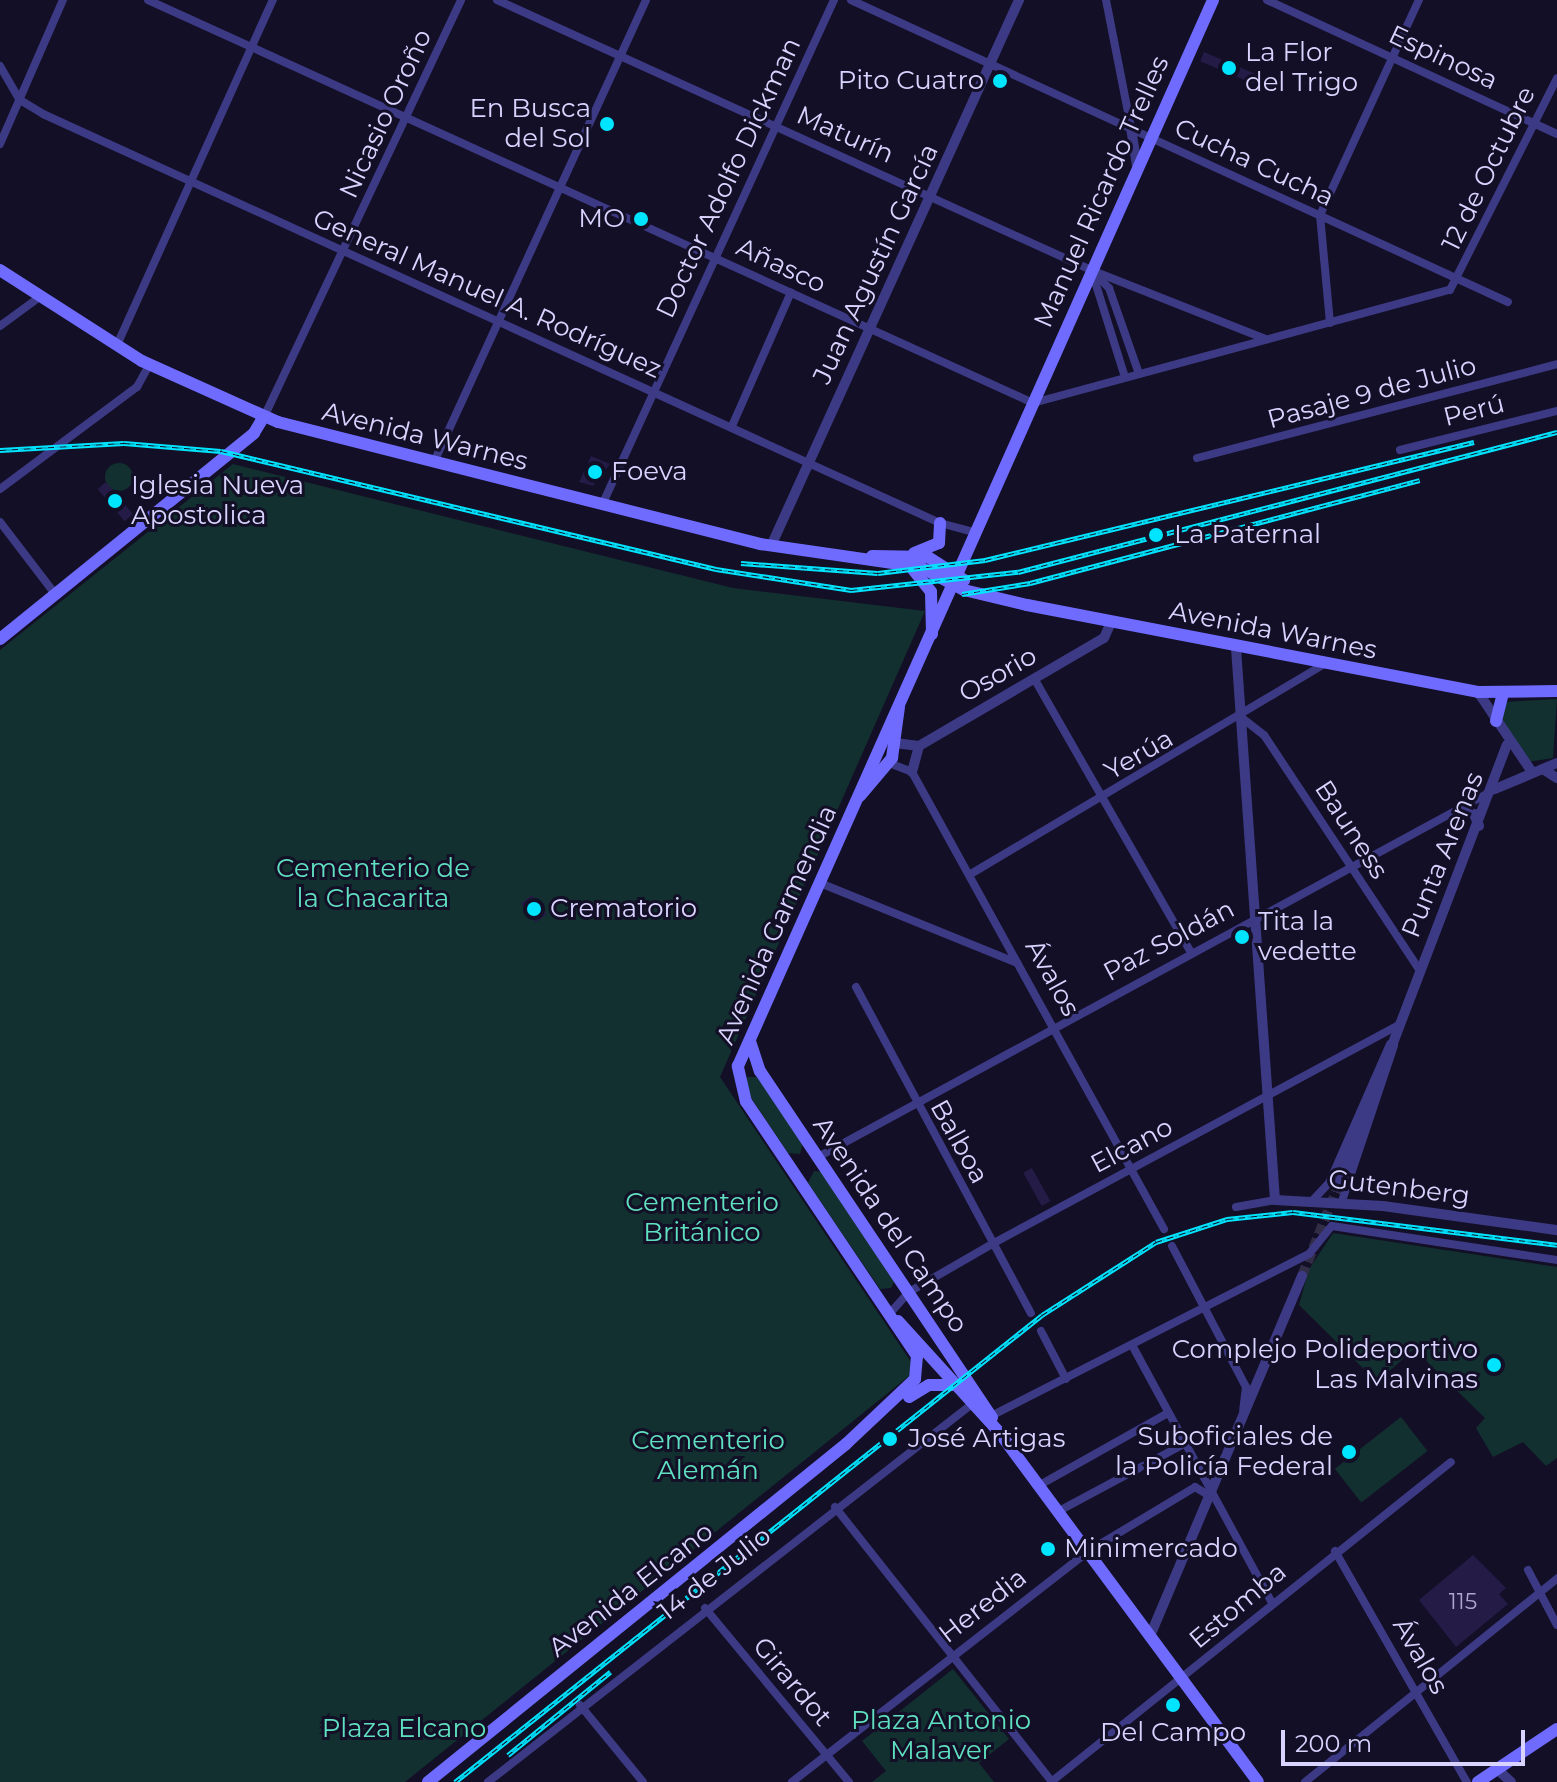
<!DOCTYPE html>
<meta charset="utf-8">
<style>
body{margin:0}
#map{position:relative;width:1557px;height:1782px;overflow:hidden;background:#130f26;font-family:Montserrat,sans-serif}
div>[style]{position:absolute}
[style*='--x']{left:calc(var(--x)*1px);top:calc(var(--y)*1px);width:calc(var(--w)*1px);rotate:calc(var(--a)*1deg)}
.green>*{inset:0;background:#12302f;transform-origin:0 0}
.round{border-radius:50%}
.building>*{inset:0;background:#241b47;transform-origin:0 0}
.tertiary-tunnel>*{height:10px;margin-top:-5px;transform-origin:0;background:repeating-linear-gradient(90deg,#312d47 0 10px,transparent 0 15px)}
.minor>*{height:8px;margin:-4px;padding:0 4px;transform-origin:4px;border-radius:4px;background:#3d3a85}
.tertiary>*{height:10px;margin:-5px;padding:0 5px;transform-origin:5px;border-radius:5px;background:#3d3a85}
.secondary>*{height:12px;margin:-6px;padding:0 6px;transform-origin:6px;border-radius:6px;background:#6f6bff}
.rail>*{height:5px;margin-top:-2.5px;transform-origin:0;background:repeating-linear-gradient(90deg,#130f26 0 6px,#00e5ff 0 12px);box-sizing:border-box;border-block:2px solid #00e5ff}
.dots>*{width:22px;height:22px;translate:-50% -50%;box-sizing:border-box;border:4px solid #130f26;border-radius:50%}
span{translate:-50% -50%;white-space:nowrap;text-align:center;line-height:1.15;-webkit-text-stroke:6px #130f26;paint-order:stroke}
.number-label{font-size:22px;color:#aca6d1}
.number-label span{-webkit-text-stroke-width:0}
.poi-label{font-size:26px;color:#d9d4ff}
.left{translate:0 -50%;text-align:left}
.right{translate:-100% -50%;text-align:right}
.street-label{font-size:26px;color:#d9d4ff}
.park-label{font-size:26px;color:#5fe0c0}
.scale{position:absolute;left:1281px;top:1730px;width:244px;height:36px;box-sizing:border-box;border:4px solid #d9d4ff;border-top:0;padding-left:10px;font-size:24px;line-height:28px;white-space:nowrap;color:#d9d4ff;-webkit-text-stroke:6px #130f26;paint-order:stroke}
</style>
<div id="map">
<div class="green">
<div class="round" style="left:105px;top:463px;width:28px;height:28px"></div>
<div style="clip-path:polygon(233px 464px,733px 588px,925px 611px,720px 1077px,911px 1362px,909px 1376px,405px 1782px,0 1782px,0 650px)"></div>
<div style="clip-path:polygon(1557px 699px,1553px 758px,1528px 762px,1501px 718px,1504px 702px)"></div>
<div style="clip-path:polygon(747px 1077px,757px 1077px,803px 1143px,800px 1154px,788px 1153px,744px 1087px)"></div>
<div style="clip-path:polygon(814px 1171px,822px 1172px,895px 1280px,891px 1288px,880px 1289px,808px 1183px)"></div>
<div style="clip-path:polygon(1333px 1233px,1557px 1267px,1557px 1458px,1546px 1466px,1523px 1442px,1493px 1457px,1476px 1428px,1485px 1418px,1414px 1349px,1377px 1382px,1299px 1305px,1309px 1269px)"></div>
<div style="left:1401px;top:1417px;width:43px;height:84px;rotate:52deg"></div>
<div style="clip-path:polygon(953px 1669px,1009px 1739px,979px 1763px,994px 1782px,872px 1782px,886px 1771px,862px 1741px)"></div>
</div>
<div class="building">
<div style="left:1204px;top:52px;width:58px;height:10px;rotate:23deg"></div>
<div style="clip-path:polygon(591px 456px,610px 464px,593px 486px,579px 482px)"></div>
<div style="left:106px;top:482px;width:42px;height:11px;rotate:50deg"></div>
<div style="left:532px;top:895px;width:24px;height:14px;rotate:52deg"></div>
<div style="left:1032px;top:1168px;width:38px;height:10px;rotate:61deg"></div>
<div style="clip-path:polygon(1473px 1555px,1506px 1588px,1499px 1594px,1508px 1604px,1456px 1647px,1419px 1600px)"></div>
</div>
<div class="tertiary-tunnel">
<div style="--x:1302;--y:1276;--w:96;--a:-68"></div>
</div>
<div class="minor">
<div style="--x:148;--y:0;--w:972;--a:24.48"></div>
<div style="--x:1033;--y:403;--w:432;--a:-15.2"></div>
<div style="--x:1450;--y:290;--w:237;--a:-63.2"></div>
<div style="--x:497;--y:0;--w:652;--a:24.44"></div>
<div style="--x:1091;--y:270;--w:187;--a:21.6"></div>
<div style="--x:851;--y:0;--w:723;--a:24.69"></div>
<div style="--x:1106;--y:0;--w:130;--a:78.9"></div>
<div style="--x:1267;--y:0;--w:319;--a:24.8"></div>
<div style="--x:0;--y:66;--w:39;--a:60"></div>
<div style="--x:20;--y:100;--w:27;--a:31"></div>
<div style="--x:43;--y:114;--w:986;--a:24.51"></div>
<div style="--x:940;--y:523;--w:38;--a:15"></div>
<div style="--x:0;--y:144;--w:157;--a:-66.4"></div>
<div style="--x:1092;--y:272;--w:107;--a:72.6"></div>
<div style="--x:1095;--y:274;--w:20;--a:45"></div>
<div style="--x:1109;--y:288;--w:88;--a:70.7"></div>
<div style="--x:1330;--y:323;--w:108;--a:-95.3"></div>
<div style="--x:1320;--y:215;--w:237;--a:-65.3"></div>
<div style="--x:0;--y:326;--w:51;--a:-36.2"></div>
<div style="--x:117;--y:345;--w:379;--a:-65.7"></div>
<div style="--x:264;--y:417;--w:461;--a:-64.7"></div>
<div style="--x:732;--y:426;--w:146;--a:-66.2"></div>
<div style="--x:1400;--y:450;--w:162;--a:-14"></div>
<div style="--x:1197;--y:458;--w:372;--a:-14.6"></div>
<div style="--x:434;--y:462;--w:508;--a:-65.35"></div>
<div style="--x:0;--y:489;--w:171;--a:-36.7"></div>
<div style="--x:137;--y:387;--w:25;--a:-61"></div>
<div style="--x:602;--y:505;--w:556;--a:-65.33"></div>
<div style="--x:0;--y:522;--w:91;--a:52.6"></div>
<div style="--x:1035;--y:680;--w:314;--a:60.2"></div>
<div style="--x:1242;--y:718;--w:28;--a:38"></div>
<div style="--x:1264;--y:735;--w:283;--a:56.5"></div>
<div style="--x:889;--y:763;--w:25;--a:21"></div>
<div style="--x:912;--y:772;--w:522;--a:61.13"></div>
<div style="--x:969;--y:875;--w:413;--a:-30.7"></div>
<div style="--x:820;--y:883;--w:213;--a:22.1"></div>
<div style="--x:856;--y:987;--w:370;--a:61.8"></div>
<div style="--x:818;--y:1157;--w:767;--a:-28.5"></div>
<div style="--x:1313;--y:1200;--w:23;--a:-47"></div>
<div style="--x:1329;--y:1183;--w:152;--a:-66.3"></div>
<div style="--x:1341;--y:1204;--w:167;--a:-71.5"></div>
<div style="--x:1236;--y:1207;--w:40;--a:-10"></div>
<div style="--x:1172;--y:1246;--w:159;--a:62.3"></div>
<div style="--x:1246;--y:1387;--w:23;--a:97"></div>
<div style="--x:891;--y:1312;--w:27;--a:-48"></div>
<div style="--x:909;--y:1292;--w:96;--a:-30"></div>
<div style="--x:992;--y:1244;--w:462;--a:-28.3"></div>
<div style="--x:1041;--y:1331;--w:54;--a:62.5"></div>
<div style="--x:1132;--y:1345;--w:294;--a:61.5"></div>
<div style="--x:991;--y:1416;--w:357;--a:-27"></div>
<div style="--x:1309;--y:1254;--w:36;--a:-51"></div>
<div style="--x:1332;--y:1226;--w:228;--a:8.6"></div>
<div style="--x:1038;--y:1486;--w:149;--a:-29.3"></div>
<div style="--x:835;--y:1507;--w:350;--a:51.7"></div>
<div style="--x:1057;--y:1512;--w:144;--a:-28.2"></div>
<div style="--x:1335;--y:1551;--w:266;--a:60.3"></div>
<div style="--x:1528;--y:1570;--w:62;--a:62.2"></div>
<div style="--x:705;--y:1608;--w:226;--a:50.4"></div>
<div style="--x:580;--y:1705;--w:99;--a:50.7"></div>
<div style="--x:488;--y:1782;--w:614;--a:-37.99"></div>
<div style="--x:792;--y:1782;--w:374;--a:-37.9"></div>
<div style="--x:1087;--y:1552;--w:126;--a:-31"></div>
<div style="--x:1195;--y:1487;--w:17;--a:31"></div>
<div style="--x:1051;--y:1782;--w:512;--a:-38.66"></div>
<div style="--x:1305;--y:1782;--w:324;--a:-38.9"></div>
</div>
<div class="tertiary">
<div style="--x:1131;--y:128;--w:38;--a:81"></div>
<div style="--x:771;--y:546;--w:600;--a:-65.57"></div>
<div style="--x:1236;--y:648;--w:553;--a:85.96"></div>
<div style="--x:1275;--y:1200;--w:108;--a:3.2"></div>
<div style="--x:1383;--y:1206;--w:176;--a:7.9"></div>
<div style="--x:1478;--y:692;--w:97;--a:56"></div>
<div style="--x:895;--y:743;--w:24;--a:7"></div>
<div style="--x:919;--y:746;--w:214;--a:-30.3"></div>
<div style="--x:1104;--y:638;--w:17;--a:-66"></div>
<div style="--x:1543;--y:769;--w:17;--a:33"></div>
<div style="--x:912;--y:772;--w:27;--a:-75"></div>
<div style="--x:1495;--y:789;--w:67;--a:-22.8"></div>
<div style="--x:1458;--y:809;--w:17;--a:17"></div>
<div style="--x:1474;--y:814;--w:13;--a:67"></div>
<div style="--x:1338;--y:1187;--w:473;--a:-69.1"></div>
<div style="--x:1150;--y:1636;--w:391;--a:-67.1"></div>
<div style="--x:1497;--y:1769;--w:19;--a:43"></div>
</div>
<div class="secondary">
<div style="--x:0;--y:270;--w:169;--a:32.7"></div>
<div style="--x:142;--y:361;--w:149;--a:24.2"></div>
<div style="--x:278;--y:422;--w:497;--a:14.2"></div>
<div style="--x:760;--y:544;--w:162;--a:8.2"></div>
<div style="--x:920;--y:567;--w:50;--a:27.6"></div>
<div style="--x:964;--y:590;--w:65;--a:13.4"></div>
<div style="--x:1027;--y:605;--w:459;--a:10.9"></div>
<div style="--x:1478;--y:692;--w:79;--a:-0.7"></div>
<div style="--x:914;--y:553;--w:27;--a:-22"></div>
<div style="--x:939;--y:543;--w:20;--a:-87"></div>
<div style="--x:872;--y:556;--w:56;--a:1"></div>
<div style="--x:928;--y:557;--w:43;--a:32.6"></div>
<div style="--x:911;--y:567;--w:32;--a:51"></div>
<div style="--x:931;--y:592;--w:42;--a:88.6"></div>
<div style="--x:0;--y:639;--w:327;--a:-39"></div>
<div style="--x:254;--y:433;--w:17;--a:-59"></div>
<div style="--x:1496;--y:721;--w:29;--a:-76"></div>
<div style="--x:860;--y:796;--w:50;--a:-49.9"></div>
<div style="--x:892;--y:758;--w:51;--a:-82.2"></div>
<div style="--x:750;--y:1041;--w:32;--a:72"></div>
<div style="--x:760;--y:1071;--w:417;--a:56.2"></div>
<div style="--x:898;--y:1321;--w:150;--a:47.7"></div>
<div style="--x:999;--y:1432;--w:435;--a:53.5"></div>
<div style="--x:909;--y:1397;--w:23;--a:-31"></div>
<div style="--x:929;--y:1385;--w:29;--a:0"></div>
<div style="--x:428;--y:1782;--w:538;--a:-38.96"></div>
<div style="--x:846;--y:1444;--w:95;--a:-43.3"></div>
<div style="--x:915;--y:1379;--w:23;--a:-85"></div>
<div style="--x:917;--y:1356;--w:306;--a:-123.9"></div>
<div style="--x:746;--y:1102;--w:37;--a:-103"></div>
<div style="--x:738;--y:1066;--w:1167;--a:-65.98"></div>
<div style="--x:1478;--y:1782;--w:95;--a:-33.9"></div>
</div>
<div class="rail">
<div style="--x:0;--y:450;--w:124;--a:-3.2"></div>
<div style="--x:124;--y:443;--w:97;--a:4.7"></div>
<div style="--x:221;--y:451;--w:509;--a:13.41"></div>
<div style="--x:716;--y:569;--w:137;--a:8.8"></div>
<div style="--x:851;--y:590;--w:168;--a:-6.2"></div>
<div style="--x:1018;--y:572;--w:557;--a:-14.56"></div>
<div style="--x:741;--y:563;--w:137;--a:4.2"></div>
<div style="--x:878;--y:573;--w:108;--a:-6.9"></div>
<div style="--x:985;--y:560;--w:503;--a:-13.57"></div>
<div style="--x:962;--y:594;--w:69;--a:-9.2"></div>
<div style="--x:1030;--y:583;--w:403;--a:-14.8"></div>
<div style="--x:508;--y:1755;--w:132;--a:-39.1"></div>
<div style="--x:455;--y:1782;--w:750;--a:-38.5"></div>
<div style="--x:1042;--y:1315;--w:135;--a:-32.6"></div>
<div style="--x:1156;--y:1242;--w:75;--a:-17.9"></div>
<div style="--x:1227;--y:1219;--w:66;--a:-6.1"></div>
<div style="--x:1293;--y:1212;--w:266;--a:7.1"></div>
</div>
<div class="dots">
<div style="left:1229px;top:68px;background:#00e5ff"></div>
<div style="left:1000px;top:81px;background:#00e5ff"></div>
<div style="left:607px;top:124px;background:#00e5ff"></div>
<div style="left:641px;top:219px;background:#00e5ff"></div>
<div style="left:595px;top:472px;background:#00e5ff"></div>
<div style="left:115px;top:501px;background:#00e5ff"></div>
<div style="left:1156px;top:535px;background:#00e5ff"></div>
<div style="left:534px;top:909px;background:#00e5ff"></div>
<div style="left:1242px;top:937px;background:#00e5ff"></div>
<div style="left:1494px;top:1365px;background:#00e5ff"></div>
<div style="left:890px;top:1439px;background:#00e5ff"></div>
<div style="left:1349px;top:1452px;background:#00e5ff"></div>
<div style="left:1048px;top:1549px;background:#00e5ff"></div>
<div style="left:1173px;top:1705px;background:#00e5ff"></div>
</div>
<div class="number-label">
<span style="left:1463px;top:1602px">115</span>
</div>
<div class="poi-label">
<span class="left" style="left:1245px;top:68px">La Flor<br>del Trigo</span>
<span class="right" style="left:984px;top:81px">Pito Cuatro</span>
<span class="right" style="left:591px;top:124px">En Busca<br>del Sol</span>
<span class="right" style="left:625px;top:219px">MO</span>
<span class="left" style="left:611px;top:472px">Foeva</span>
<span class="left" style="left:131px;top:501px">Iglesia Nueva<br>Apostolica</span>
<span class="left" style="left:1174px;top:535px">La Paternal</span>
<span class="left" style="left:550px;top:909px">Crematorio</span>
<span class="left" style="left:1258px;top:937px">Tita la<br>vedette</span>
<span class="right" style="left:1478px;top:1365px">Complejo Polideportivo<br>Las Malvinas</span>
<span class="right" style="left:1333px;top:1452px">Suboficiales de<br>la Policía Federal</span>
<span class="left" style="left:908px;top:1439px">José Artigas</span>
<span class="left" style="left:1064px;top:1549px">Minimercado</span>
<span style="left:1173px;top:1733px">Del Campo</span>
</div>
<div class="street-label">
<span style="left:1443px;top:58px;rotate:25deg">Espinosa</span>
<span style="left:386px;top:114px;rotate:-65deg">Nicasio Oroño</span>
<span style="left:845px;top:135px;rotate:24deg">Maturín</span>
<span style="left:1254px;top:163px;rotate:25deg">Cucha Cucha</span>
<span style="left:1489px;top:169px;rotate:-64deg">12 de Octubre</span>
<span style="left:729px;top:178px;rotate:-65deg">Doctor Adolfo Dickman</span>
<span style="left:1102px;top:192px;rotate:-66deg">Manuel Ricardo Trelles</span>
<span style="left:876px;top:264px;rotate:-65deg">Juan Agustín García</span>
<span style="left:781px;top:266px;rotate:25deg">Añasco</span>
<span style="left:487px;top:294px;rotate:24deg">General Manuel A. Rodríguez</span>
<span style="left:1372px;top:393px;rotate:-15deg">Pasaje 9 de Julio</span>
<span style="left:1474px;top:411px;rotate:-14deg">Perú</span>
<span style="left:425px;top:437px;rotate:14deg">Avenida Warnes</span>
<span style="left:1273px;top:631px;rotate:11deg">Avenida Warnes</span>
<span style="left:998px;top:675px;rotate:-30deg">Osorio</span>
<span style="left:1139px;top:755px;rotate:-30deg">Yerúa</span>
<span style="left:1351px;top:830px;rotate:57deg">Bauness</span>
<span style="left:1443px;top:855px;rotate:-68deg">Punta Arenas</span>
<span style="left:777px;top:925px;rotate:-66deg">Avenida Garmendia</span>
<span style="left:1169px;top:941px;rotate:-28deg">Paz Soldán</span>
<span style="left:1052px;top:978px;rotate:61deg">Ávalos</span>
<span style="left:959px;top:1142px;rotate:61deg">Balboa</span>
<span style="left:1132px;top:1146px;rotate:-28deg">Elcano</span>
<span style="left:1399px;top:1188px;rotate:7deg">Gutenberg</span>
<span style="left:890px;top:1225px;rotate:56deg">Avenida del Campo</span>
<span style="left:715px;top:1574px;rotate:-38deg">14 de Julio</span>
<span style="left:631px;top:1590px;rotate:-38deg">Avenida Elcano</span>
<span style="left:983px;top:1606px;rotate:-38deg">Heredia</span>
<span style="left:1238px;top:1606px;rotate:-40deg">Estomba</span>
<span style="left:1420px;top:1656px;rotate:60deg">Ávalos</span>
<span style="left:792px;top:1682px;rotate:50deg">Girardot</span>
</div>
<div class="park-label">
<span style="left:373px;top:884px">Cementerio de<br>la Chacarita</span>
<span style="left:702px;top:1218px">Cementerio<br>Británico</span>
<span style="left:708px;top:1456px">Cementerio<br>Alemán</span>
<span style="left:941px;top:1736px">Plaza Antonio<br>Malaver</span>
<span style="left:404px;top:1729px">Plaza Elcano</span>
</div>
<div class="scale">200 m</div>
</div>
